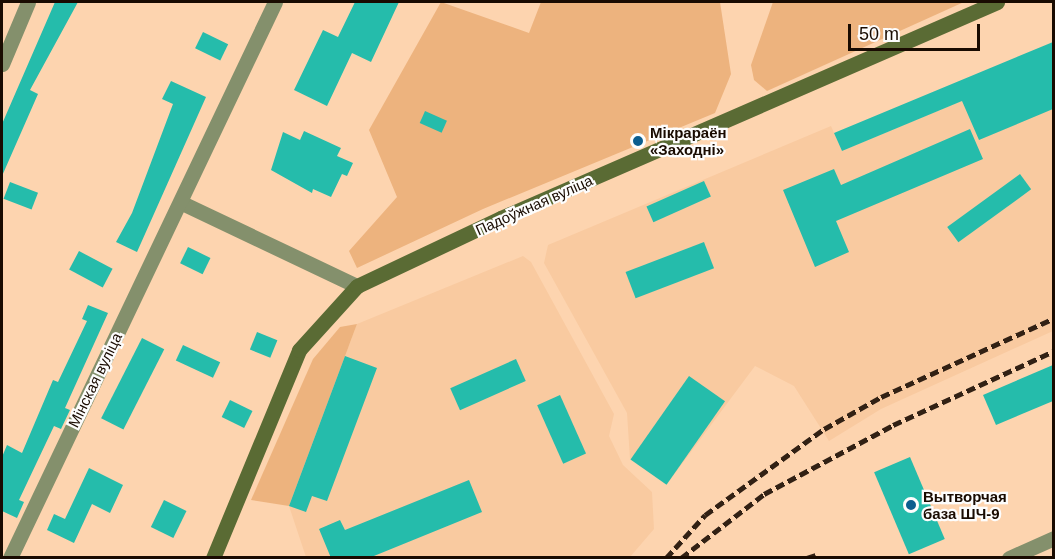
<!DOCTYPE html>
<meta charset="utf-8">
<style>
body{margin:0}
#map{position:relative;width:1055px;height:559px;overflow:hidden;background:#fdd4af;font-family:Arial,sans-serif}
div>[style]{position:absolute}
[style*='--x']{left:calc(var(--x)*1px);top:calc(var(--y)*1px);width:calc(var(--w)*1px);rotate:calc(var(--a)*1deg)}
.built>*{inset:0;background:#f9caa0}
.green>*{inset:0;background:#edb37e}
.building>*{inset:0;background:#25bcab;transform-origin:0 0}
.street>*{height:15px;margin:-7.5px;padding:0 7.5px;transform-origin:7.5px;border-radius:7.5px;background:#84906c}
.secondary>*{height:15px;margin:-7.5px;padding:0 7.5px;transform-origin:7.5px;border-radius:7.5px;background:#5a6b34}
.rail>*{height:4.5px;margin-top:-2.25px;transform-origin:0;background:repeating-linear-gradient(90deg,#322114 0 9px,transparent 0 13.5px)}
.dots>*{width:16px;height:16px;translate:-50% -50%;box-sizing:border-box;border:3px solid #fdfdfd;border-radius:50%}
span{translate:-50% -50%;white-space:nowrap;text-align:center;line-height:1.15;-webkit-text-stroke:4.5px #fdfdfd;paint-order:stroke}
.poi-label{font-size:15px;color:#190b01;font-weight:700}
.left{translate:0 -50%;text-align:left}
.street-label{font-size:15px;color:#190b01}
.frame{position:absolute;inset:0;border:3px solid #190b01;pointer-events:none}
.scale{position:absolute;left:848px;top:24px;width:132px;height:27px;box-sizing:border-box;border:3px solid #190b01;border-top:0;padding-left:8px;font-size:18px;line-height:21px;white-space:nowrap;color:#190b01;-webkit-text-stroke:4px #fdfdfd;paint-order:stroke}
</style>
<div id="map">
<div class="built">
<div style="clip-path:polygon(1053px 63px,1053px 331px,881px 409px,829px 441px,794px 386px,755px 366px,667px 484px,630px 459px,627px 413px,544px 263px,548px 245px,831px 126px,842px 151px)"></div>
<div style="clip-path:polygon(523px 256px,531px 262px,614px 414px,609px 436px,623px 465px,652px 492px,654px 529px,630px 557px,306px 557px,289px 506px,357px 324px)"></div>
</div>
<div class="green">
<div style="clip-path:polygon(441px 2px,529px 33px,541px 2px,720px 2px,731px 74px,715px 113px,483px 209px,357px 268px,349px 251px,397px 197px,369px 130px)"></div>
<div style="clip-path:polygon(773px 2px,964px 2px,767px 91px,754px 80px,751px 65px)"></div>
<div style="clip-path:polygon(357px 324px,289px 506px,251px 500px,313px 359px,340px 327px)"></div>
</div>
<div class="building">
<div style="clip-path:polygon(55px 2px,78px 2px,30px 90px,38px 94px,2px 176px,2px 124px)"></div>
<div style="clip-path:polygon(355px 2px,399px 2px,371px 62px,352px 53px,327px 106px,294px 90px,323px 30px,338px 37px)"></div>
<div style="left:203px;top:32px;width:28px;height:18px;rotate:26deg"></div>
<div style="clip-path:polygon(1053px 42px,1053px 109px,979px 140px,962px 101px,842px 151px,834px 133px)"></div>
<div style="clip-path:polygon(171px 81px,206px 97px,137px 252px,116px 242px,132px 213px,173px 104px,162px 99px)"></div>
<div style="left:425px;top:111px;width:24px;height:13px;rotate:24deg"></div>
<div style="clip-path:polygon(970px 129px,983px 159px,836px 221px,849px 252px,815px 267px,783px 190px,834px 169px,841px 185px)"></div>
<div style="clip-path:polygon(304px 131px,341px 148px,337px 156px,353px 163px,347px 176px,342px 174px,331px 197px,313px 189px,312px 193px,271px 170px,283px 132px,300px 140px)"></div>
<div style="left:1020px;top:174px;width:19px;height:90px;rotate:54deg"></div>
<div style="left:704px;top:181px;width:17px;height:63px;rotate:66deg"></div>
<div style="left:10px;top:182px;width:30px;height:18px;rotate:21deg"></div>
<div style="left:704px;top:242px;width:28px;height:84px;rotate:69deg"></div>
<div style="left:188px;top:247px;width:25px;height:18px;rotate:26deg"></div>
<div style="left:79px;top:251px;width:38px;height:21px;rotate:28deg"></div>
<div style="clip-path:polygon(88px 305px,108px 313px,65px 408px,70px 410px,61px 429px,54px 426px,19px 500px,24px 502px,17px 518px,2px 511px,2px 457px,7px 445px,22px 453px,53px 380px,58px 382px,87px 321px,82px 319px)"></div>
<div style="left:257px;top:332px;width:22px;height:19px;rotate:22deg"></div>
<div style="left:142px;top:338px;width:25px;height:90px;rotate:27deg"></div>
<div style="left:183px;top:345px;width:41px;height:17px;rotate:25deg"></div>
<div style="clip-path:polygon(345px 356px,377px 368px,327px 501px,312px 496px,306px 512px,289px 506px)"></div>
<div style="left:516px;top:359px;width:24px;height:72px;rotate:66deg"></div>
<div style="clip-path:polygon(1053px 365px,1053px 401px,996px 425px,983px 395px)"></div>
<div style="left:689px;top:376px;width:44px;height:102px;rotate:35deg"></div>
<div style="left:560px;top:395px;width:64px;height:25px;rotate:66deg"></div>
<div style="left:230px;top:400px;width:25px;height:19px;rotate:26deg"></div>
<div style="left:910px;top:457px;width:89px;height:39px;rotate:67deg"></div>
<div style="clip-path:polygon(89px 468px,123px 485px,110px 513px,92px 504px,74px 543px,47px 530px,54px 514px,65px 519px)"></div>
<div style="clip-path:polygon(469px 480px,482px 512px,369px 558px,331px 558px,319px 529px,340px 520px,345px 530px)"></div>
<div style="left:164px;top:500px;width:25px;height:30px;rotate:26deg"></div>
</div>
<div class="street">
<div style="--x:2;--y:64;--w:67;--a:-67.2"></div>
<div style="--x:182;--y:203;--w:194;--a:25.4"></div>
<div style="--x:10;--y:558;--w:616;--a:-64.52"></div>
<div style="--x:1009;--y:558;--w:49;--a:-24"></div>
</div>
<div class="secondary">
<div style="--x:213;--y:558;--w:225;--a:-67.5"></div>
<div style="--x:299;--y:350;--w:86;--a:-47.8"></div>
<div style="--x:357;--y:286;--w:159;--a:-25.3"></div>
<div style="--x:501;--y:218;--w:541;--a:-23.53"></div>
</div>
<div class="rail">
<div style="--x:666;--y:558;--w:58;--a:-47.8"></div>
<div style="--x:705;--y:515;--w:147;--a:-35.9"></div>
<div style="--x:824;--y:429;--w:65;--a:-29.3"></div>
<div style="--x:881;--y:397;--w:190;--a:-24.5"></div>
<div style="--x:681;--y:558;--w:105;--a:-37.6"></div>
<div style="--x:764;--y:494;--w:146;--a:-28.1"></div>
<div style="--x:893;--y:425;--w:177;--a:-24.7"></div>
<div style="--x:807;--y:558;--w:9;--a:-18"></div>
</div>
<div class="dots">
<div style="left:638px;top:141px;background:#0b5d8f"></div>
<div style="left:911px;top:505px;background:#0b5d8f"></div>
</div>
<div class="poi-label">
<span class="left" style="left:650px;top:141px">Мікрараён<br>«Заходні»</span>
<span class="left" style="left:923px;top:505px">Вытворчая<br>база ШЧ-9</span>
</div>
<div class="street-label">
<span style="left:534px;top:205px;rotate:-24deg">Падоўжная вуліца</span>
<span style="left:95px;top:380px;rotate:-64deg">Мінская вуліца</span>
</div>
<div class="frame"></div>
<div class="scale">50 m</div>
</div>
